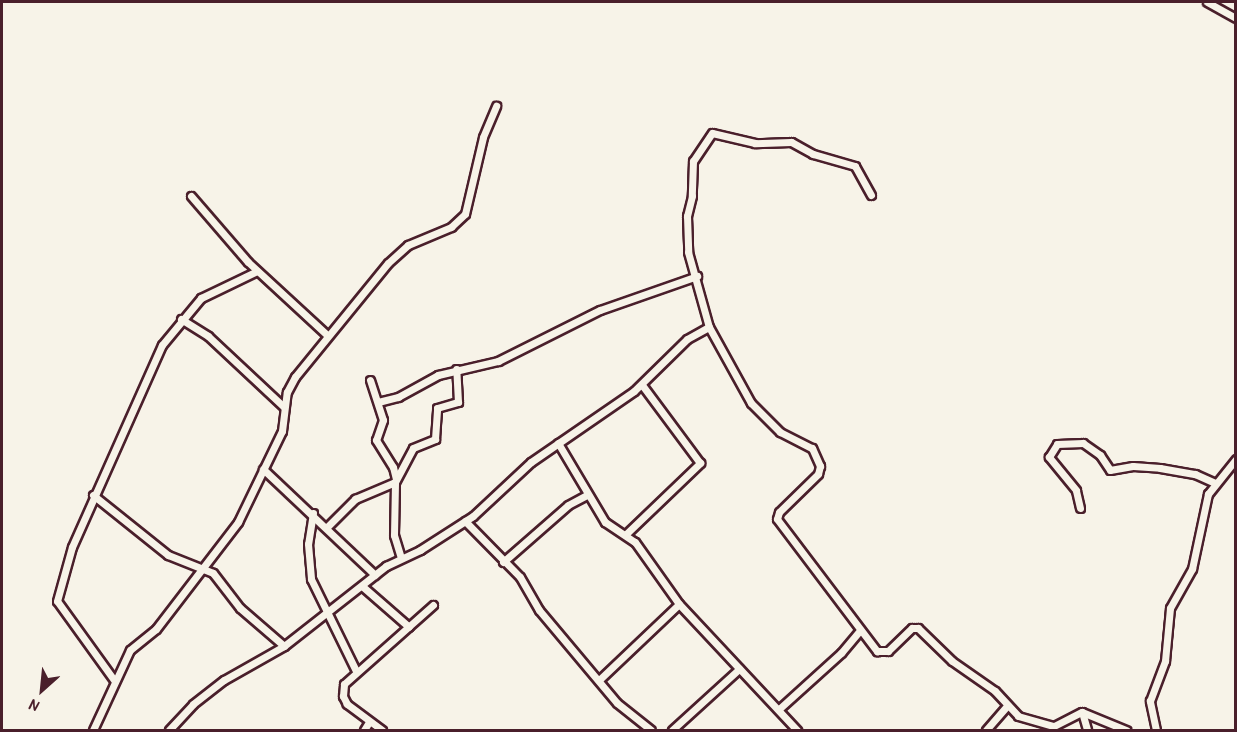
<!DOCTYPE html>
<style>
body{margin:0}
#map{position:relative;width:1237px;height:732px;overflow:hidden;background:#f7f3e8;font-family:"Patrick Hand",sans-serif}
div>[style]{position:absolute}
[style*='--x']{left:calc(var(--x)*1px);top:calc(var(--y)*1px);width:calc(var(--w)*1px);rotate:calc(var(--a)*1deg)}
.roads{filter:drop-shadow(2px 0 #4a1f2b) drop-shadow(-2px 0 #4a1f2b) drop-shadow(0 2px #4a1f2b) drop-shadow(0 -2px #4a1f2b)}
.minor>*{height:7px;margin:-3.5px;padding:0 3.5px;transform-origin:3.5px;border-radius:3.5px;background:#f7f3e8}
span{translate:-50% -50%;white-space:nowrap;text-align:center;line-height:1.15;-webkit-text-stroke:4.5px #f7f3e8;paint-order:stroke}
.frame{position:absolute;inset:0;border:3px solid #4a1f2b;pointer-events:none}
.north{position:absolute;left:12px;top:660px;width:60px;height:60px;-webkit-text-stroke:4px #f7f3e8;paint-order:stroke;rotate:207deg;font-size:16px;font-weight:700;line-height:24px;text-align:center;color:#4a1f2b}
.north::after{content:'';display:block;margin:auto;width:21px;height:27px;background:#4a1f2b;clip-path:polygon(50% 0,100% 100%,50% 72%,0 100%)}
</style>
<div id="map">
<div class="roads">
<div class="minor">
<div style="--x:1207;--y:2;--w:33;--a:29"></div>
<div style="--x:871;--y:195;--w:33;--a:-119"></div>
<div style="--x:855;--y:166;--w:44;--a:-164.1"></div>
<div style="--x:813;--y:154;--w:25;--a:-151"></div>
<div style="--x:791;--y:142;--w:36;--a:178"></div>
<div style="--x:755;--y:143;--w:44;--a:-166.9"></div>
<div style="--x:712;--y:133;--w:34;--a:124"></div>
<div style="--x:693;--y:161;--w:35;--a:92"></div>
<div style="--x:692;--y:196;--w:21;--a:104"></div>
<div style="--x:687;--y:216;--w:36;--a:88"></div>
<div style="--x:688;--y:252;--w:78;--a:74.4"></div>
<div style="--x:709;--y:327;--w:87;--a:61.1"></div>
<div style="--x:751;--y:403;--w:41;--a:45"></div>
<div style="--x:780;--y:432;--w:36;--a:27"></div>
<div style="--x:812;--y:448;--w:20;--a:66"></div>
<div style="--x:820;--y:466;--w:8;--a:104"></div>
<div style="--x:818;--y:474;--w:54;--a:135.7"></div>
<div style="--x:779;--y:512;--w:7;--a:106"></div>
<div style="--x:777;--y:519;--w:166;--a:52.9"></div>
<div style="--x:877;--y:651;--w:11;--a:0"></div>
<div style="--x:888;--y:651;--w:33;--a:-44"></div>
<div style="--x:912;--y:628;--w:6;--a:0"></div>
<div style="--x:918;--y:628;--w:47;--a:44.1"></div>
<div style="--x:952;--y:661;--w:52;--a:34.9"></div>
<div style="--x:995;--y:691;--w:34;--a:47"></div>
<div style="--x:1018;--y:716;--w:37;--a:16"></div>
<div style="--x:1054;--y:726;--w:31;--a:-27"></div>
<div style="--x:1082;--y:712;--w:48;--a:22.2"></div>
<div style="--x:191;--y:196;--w:87;--a:49.2"></div>
<div style="--x:248;--y:262;--w:106;--a:42.7"></div>
<div style="--x:181;--y:319;--w:32;--a:32"></div>
<div style="--x:208;--y:336;--w:104;--a:43.1"></div>
<div style="--x:370;--y:380;--w:42;--a:72"></div>
<div style="--x:383;--y:420;--w:21;--a:109"></div>
<div style="--x:376;--y:440;--w:32;--a:58"></div>
<div style="--x:393;--y:467;--w:12;--a:76"></div>
<div style="--x:378;--y:402;--w:21;--a:-14"></div>
<div style="--x:398;--y:397;--w:46;--a:-28.8"></div>
<div style="--x:438;--y:375;--w:62;--a:-13.1"></div>
<div style="--x:498;--y:361;--w:114;--a:-26.6"></div>
<div style="--x:600;--y:310;--w:103;--a:-19.3"></div>
<div style="--x:558;--y:443;--w:92;--a:59.3"></div>
<div style="--x:605;--y:522;--w:36;--a:34"></div>
<div style="--x:635;--y:542;--w:76;--a:54.6"></div>
<div style="--x:679;--y:604;--w:173;--a:46.9"></div>
<div style="--x:263;--y:469;--w:154;--a:43.4"></div>
<div style="--x:93;--y:495;--w:96;--a:38.7"></div>
<div style="--x:168;--y:555;--w:48;--a:21.8"></div>
<div style="--x:213;--y:573;--w:44;--a:52.4"></div>
<div style="--x:240;--y:608;--w:58;--a:40.8"></div>
<div style="--x:1080;--y:508;--w:18;--a:-103"></div>
<div style="--x:1076;--y:490;--w:43;--a:-129.3"></div>
<div style="--x:1049;--y:457;--w:15;--a:-58"></div>
<div style="--x:1057;--y:444;--w:26;--a:-2"></div>
<div style="--x:1083;--y:443;--w:21;--a:35"></div>
<div style="--x:1100;--y:455;--w:18;--a:56"></div>
<div style="--x:1110;--y:470;--w:23;--a:-10"></div>
<div style="--x:1133;--y:466;--w:27;--a:4"></div>
<div style="--x:1160;--y:468;--w:36;--a:10"></div>
<div style="--x:1195;--y:474;--w:22;--a:24"></div>
<div style="--x:313;--y:513;--w:31;--a:99"></div>
<div style="--x:308;--y:544;--w:35;--a:85"></div>
<div style="--x:311;--y:579;--w:102;--a:63.9"></div>
<div style="--x:465;--y:521;--w:78;--a:45.5"></div>
<div style="--x:520;--y:577;--w:38;--a:60"></div>
<div style="--x:539;--y:610;--w:121;--a:50"></div>
<div style="--x:617;--y:703;--w:43;--a:38.5"></div>
<div style="--x:327;--y:527;--w:40;--a:-45"></div>
<div style="--x:355;--y:499;--w:43;--a:-23"></div>
<div style="--x:626;--y:534;--w:103;--a:-43.8"></div>
<div style="--x:700;--y:463;--w:97;--a:-126.6"></div>
<div style="--x:401;--y:558;--w:24;--a:-107"></div>
<div style="--x:394;--y:535;--w:53;--a:-88.9"></div>
<div style="--x:395;--y:482;--w:38;--a:-62"></div>
<div style="--x:413;--y:448;--w:24;--a:-22"></div>
<div style="--x:435;--y:439;--w:31;--a:-86"></div>
<div style="--x:437;--y:408;--w:22;--a:-16"></div>
<div style="--x:458;--y:402;--w:33;--a:-93"></div>
<div style="--x:503;--y:562;--w:86;--a:-41.2"></div>
<div style="--x:568;--y:505;--w:21;--a:-28"></div>
<div style="--x:362;--y:586;--w:62;--a:41.1"></div>
<div style="--x:114;--y:680;--w:97;--a:-125.8"></div>
<div style="--x:57;--y:601;--w:56;--a:-74.5"></div>
<div style="--x:72;--y:547;--w:221;--a:-66"></div>
<div style="--x:162;--y:345;--w:61;--a:-50.3"></div>
<div style="--x:201;--y:298;--w:62;--a:-25.7"></div>
<div style="--x:599;--y:680;--w:110;--a:-43.5"></div>
<div style="--x:779;--y:709;--w:84;--a:-42.1"></div>
<div style="--x:841;--y:653;--w:30;--a:-50"></div>
<div style="--x:1082;--y:712;--w:19;--a:74"></div>
<div style="--x:93;--y:730;--w:88;--a:-65.2"></div>
<div style="--x:130;--y:650;--w:33;--a:-39"></div>
<div style="--x:156;--y:629;--w:135;--a:-52.5"></div>
<div style="--x:238;--y:522;--w:101;--a:-64.2"></div>
<div style="--x:282;--y:431;--w:39;--a:-83"></div>
<div style="--x:287;--y:392;--w:17;--a:-62"></div>
<div style="--x:295;--y:377;--w:147;--a:-50.8"></div>
<div style="--x:388;--y:263;--w:27;--a:-42"></div>
<div style="--x:408;--y:245;--w:47;--a:-22.7"></div>
<div style="--x:451;--y:227;--w:19;--a:-43"></div>
<div style="--x:465;--y:214;--w:79;--a:-76.8"></div>
<div style="--x:483;--y:137;--w:34;--a:-67"></div>
<div style="--x:169;--y:730;--w:35;--a:-47"></div>
<div style="--x:193;--y:704;--w:39;--a:-38"></div>
<div style="--x:224;--y:680;--w:69;--a:-29.5"></div>
<div style="--x:284;--y:646;--w:130;--a:-38.1"></div>
<div style="--x:386;--y:566;--w:38;--a:-25"></div>
<div style="--x:420;--y:550;--w:63;--a:-32.7"></div>
<div style="--x:473;--y:516;--w:79;--a:-43"></div>
<div style="--x:531;--y:462;--w:125;--a:-34.6"></div>
<div style="--x:634;--y:391;--w:74;--a:-44.5"></div>
<div style="--x:687;--y:339;--w:25;--a:-29"></div>
<div style="--x:364;--y:730;--w:9;--a:-58"></div>
<div style="--x:382;--y:730;--w:44;--a:-143.4"></div>
<div style="--x:347;--y:704;--w:9;--a:-117"></div>
<div style="--x:343;--y:696;--w:12;--a:-85"></div>
<div style="--x:344;--y:684;--w:119;--a:-41.6"></div>
<div style="--x:672;--y:730;--w:91;--a:-42.3"></div>
<div style="--x:986;--y:730;--w:30;--a:-49"></div>
<div style="--x:1156;--y:730;--w:30;--a:-102"></div>
<div style="--x:1150;--y:701;--w:43;--a:-69.4"></div>
<div style="--x:1165;--y:661;--w:53;--a:-84.6"></div>
<div style="--x:1170;--y:608;--w:45;--a:-60.6"></div>
<div style="--x:1192;--y:569;--w:77;--a:-78"></div>
<div style="--x:1208;--y:494;--w:45;--a:-51.3"></div>
</div>
</div>
<div class="frame"></div>
<div class="north">N</div>
</div>
